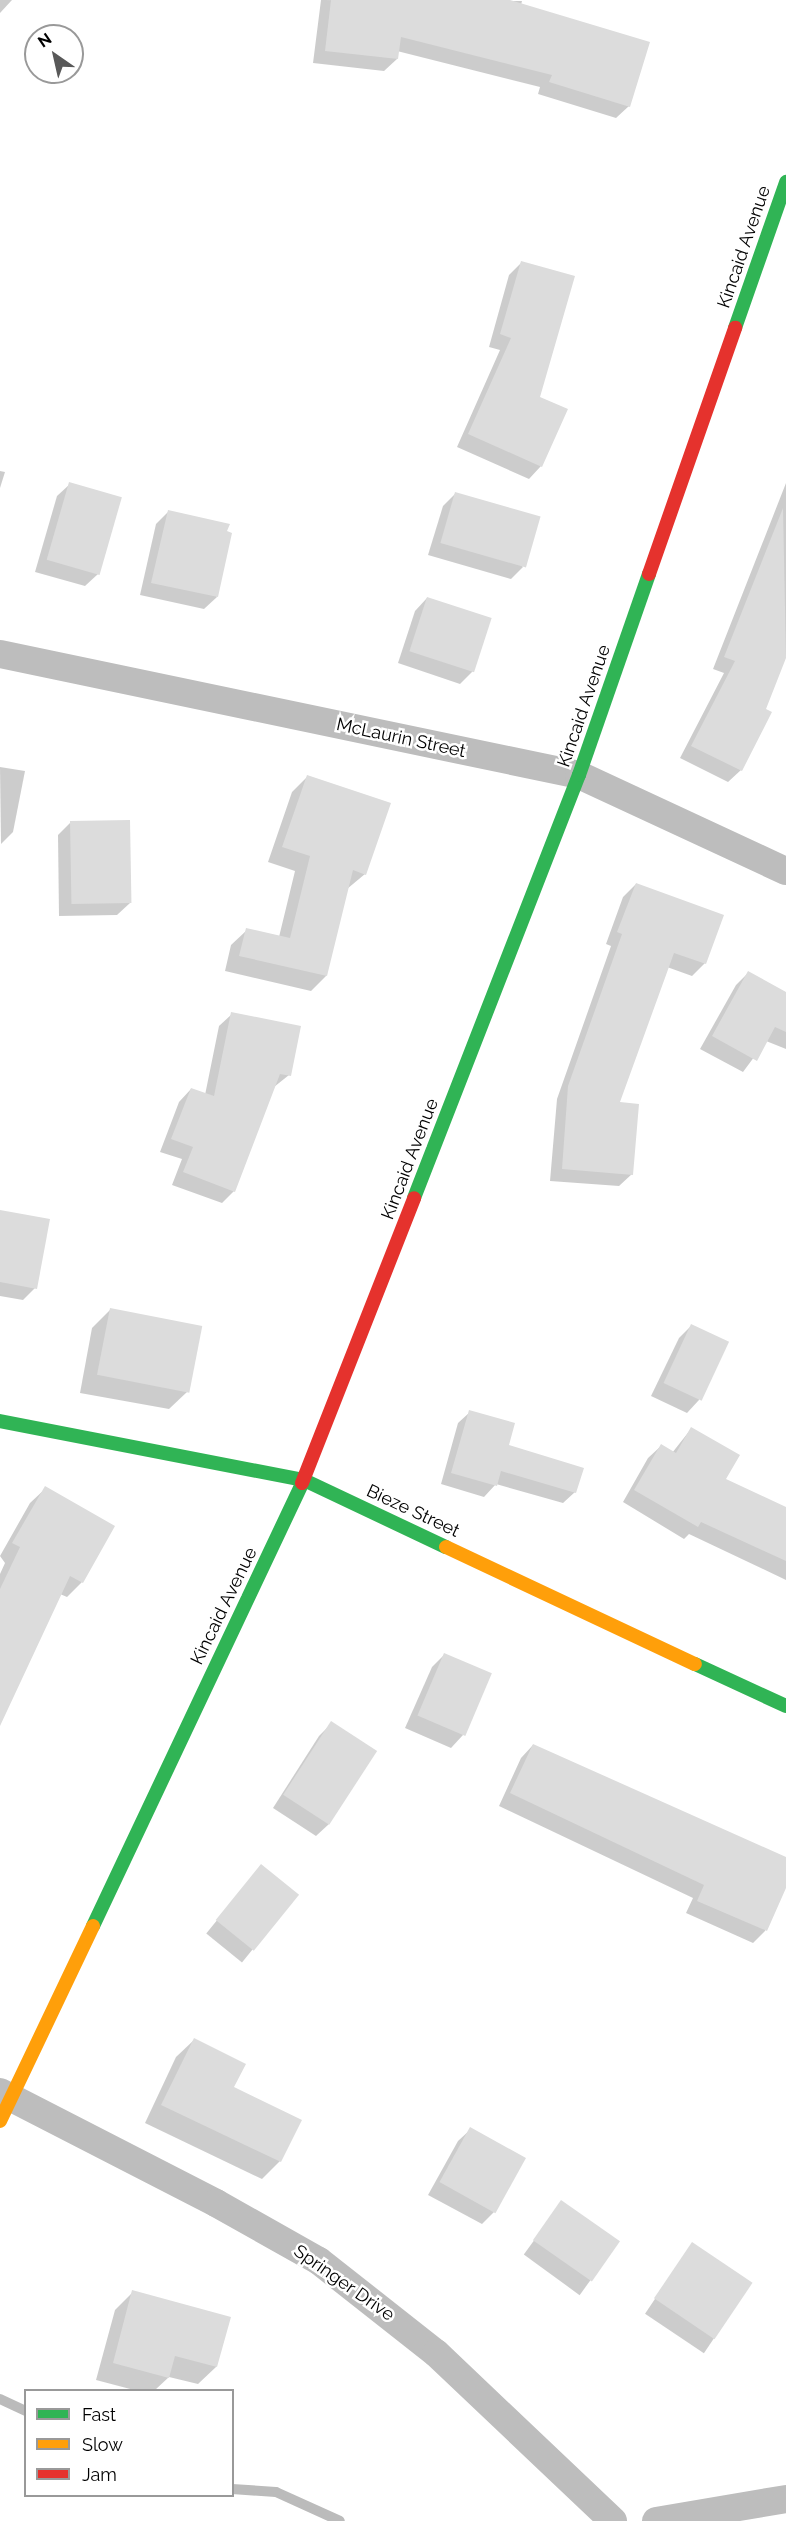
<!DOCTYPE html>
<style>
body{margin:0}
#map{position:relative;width:786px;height:2521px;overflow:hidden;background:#fff;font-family:Raleway,sans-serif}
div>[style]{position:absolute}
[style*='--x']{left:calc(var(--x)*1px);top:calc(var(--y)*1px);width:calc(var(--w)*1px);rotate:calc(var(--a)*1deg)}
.shadow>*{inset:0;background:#0003;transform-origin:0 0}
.stream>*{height:10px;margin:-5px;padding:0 5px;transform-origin:5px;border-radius:5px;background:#bbb}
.building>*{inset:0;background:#dcdcdc;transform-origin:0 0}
.street>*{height:28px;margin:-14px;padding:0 14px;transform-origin:14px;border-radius:14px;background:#bdbdbd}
.fast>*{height:14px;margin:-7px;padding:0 7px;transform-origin:7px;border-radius:7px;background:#30b455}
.slow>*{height:14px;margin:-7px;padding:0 7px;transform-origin:7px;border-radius:7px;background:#ff9f0a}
.jam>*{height:14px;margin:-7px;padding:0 7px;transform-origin:7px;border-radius:7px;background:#e5322d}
span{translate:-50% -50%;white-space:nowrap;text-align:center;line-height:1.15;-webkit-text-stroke:5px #fff;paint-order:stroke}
.street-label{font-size:18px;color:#000}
.legend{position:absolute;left:24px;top:2389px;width:210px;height:108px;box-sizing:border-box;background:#fff;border:2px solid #999;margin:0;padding:8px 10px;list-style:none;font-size:18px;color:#000}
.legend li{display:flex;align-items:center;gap:12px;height:30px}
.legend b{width:30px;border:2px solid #999}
.north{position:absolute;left:24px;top:24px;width:60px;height:60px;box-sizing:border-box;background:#fff;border:2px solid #999;border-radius:50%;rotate:326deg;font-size:16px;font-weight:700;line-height:24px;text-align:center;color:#000}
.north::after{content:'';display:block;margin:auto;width:21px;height:27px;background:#595959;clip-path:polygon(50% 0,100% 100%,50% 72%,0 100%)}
</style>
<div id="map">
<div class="shadow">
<div style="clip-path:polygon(0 0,12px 0,0 13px)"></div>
<div style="clip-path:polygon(321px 0,522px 1px,521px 5px,629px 106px,616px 118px,538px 94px,540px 87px,397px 51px,397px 59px,384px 71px,313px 63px)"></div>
<div style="clip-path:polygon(522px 262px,538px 398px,541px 466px,529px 479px,457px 447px,500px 350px,489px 347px,509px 275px)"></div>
<div style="clip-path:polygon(0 471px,5px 472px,0 488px)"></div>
<div style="clip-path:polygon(786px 483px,786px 654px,741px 770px,728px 782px,680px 758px,724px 673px,713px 669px)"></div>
<div style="clip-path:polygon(70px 484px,98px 574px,85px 586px,35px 572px,57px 496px)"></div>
<div style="clip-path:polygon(455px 494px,523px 567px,511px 579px,428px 555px,443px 506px)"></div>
<div style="clip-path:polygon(168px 512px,217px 597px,204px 609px,140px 595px,156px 524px)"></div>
<div style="clip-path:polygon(427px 598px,473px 671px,460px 684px,398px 663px,415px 611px)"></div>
<div style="clip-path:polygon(0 767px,25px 771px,13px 832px,1px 844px)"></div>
<div style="clip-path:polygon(307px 777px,365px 874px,347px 889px,326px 976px,311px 991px,225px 971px,231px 945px,247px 930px,279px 937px,295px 871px,268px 862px,292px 792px)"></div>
<div style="clip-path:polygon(70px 823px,130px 903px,117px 915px,59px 916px,58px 835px)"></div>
<div style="clip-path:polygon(636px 884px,705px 963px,692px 976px,667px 967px,618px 1104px,632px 1174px,619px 1186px,550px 1181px,557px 1099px,611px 946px,606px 944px,623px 897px)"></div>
<div style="clip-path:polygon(748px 973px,786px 994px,786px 1049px,766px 1041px,743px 1072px,700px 1049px,736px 985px)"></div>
<div style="clip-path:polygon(232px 1014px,289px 1075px,274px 1087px,234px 1191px,222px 1203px,172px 1185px,182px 1159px,160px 1152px,179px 1102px,191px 1089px,205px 1095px,219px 1026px)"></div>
<div style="clip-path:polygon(0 1213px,35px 1288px,23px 1300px,0 1296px)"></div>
<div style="clip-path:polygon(110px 1310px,187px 1392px,169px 1409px,80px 1393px,92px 1328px)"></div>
<div style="clip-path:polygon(691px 1326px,699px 1400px,687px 1413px,651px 1396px,679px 1338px)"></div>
<div style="clip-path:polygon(470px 1412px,507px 1446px,575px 1492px,563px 1503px,496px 1484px,484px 1497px,441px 1484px,458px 1423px)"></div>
<div style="clip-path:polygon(691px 1429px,724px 1480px,786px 1509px,786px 1580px,689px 1534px,684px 1539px,623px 1502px,648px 1458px,661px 1446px,672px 1453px)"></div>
<div style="clip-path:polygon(46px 1488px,82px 1582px,67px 1597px,60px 1594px,0 1711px,0 1574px,5px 1563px,0 1556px,30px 1503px)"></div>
<div style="clip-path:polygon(444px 1655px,463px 1735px,451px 1748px,405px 1728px,432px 1667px)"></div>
<div style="clip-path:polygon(332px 1723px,329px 1824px,316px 1836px,273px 1808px,319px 1736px)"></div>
<div style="clip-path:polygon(533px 1745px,786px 1859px,786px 1884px,765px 1931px,753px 1943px,686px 1913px,693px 1898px,499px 1806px,521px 1758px)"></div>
<div style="left:261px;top:1866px;width:46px;height:87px;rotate:39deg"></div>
<div style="clip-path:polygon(194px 2040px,232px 2087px,280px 2161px,262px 2179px,145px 2123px,176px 2057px)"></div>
<div style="clip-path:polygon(471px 2129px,494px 2212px,482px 2224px,428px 2195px,458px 2141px)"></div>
<div style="left:562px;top:2202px;width:69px;height:65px;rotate:36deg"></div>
<div style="left:692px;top:2244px;width:71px;height:84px;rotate:34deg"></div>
<div style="clip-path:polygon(133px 2292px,229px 2318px,216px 2367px,198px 2384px,169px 2377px,155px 2390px,134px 2390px,96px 2380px,115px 2310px)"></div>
</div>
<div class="stream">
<div style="--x:0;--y:2399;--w:29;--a:25"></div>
<div style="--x:232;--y:2489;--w:44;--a:3.9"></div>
<div style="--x:276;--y:2492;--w:70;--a:24.4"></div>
</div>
<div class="building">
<div style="clip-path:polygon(331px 0,510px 0,650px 42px,630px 107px,549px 82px,552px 75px,401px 37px,398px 59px,325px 51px)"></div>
<div style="clip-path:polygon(521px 261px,575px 276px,540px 397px,568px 409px,542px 467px,468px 434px,511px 338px,500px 334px)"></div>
<div style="left:69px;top:482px;width:55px;height:81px;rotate:16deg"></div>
<div style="left:455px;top:492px;width:89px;height:53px;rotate:16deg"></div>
<div style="clip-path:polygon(783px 508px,786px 658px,766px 709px,772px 712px,742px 771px,691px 746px,735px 661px,724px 657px)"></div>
<div style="clip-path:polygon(168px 510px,230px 524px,227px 531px,232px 533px,218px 597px,151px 583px)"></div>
<div style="left:427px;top:597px;width:68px;height:57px;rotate:18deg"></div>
<div style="clip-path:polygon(307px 775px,391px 803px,366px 875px,353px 870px,327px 976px,239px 956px,246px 928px,290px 938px,310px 856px,282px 847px)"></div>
<div style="left:130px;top:820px;width:83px;height:60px;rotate:89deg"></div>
<div style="clip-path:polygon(636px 883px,724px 915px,706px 964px,674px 953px,620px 1102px,639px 1104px,633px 1175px,562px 1169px,568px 1086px,622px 934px,617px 932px)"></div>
<div style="clip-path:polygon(748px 971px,786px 992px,786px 1032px,775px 1027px,757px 1061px,712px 1036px)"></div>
<div style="clip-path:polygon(231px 1012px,301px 1026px,291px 1076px,280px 1074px,235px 1192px,183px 1172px,193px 1147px,171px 1139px,191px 1088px,214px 1096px)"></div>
<div style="clip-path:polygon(0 1210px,50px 1219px,37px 1289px,0 1282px)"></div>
<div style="left:110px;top:1308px;width:94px;height:68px;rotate:11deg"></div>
<div style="left:691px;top:1324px;width:42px;height:65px;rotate:25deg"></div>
<div style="clip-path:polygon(469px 1410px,515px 1423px,509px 1445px,584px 1468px,576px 1493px,501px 1471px,497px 1486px,451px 1473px)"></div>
<div style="clip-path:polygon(691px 1427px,740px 1455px,726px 1479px,786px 1507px,786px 1561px,701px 1522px,698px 1527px,634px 1490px,661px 1444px,676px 1453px)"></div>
<div style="clip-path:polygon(45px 1486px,115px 1526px,83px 1583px,70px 1576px,0 1726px,0 1589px,20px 1547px,12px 1543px)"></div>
<div style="left:444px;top:1653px;width:52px;height:68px;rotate:23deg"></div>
<div style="left:331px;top:1721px;width:55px;height:88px;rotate:33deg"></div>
<div style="clip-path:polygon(533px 1744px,786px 1857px,786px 1888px,767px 1931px,697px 1901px,704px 1885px,510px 1793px)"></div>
<div style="left:261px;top:1864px;width:49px;height:72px;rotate:39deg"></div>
<div style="clip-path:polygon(194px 2038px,246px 2064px,234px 2087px,302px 2120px,281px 2162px,161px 2105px)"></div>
<div style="left:470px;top:2127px;width:64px;height:63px;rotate:29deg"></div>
<div style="left:561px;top:2200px;width:72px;height:49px;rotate:35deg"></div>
<div style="left:692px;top:2242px;width:73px;height:68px;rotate:34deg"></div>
<div style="clip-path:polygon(132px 2290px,231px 2317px,217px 2367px,175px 2356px,169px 2378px,113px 2363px)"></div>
</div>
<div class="street">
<div style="--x:0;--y:654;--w:592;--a:11.8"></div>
<div style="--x:579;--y:775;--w:228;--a:24.9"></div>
<div style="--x:0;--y:2092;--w:243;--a:27.2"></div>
<div style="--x:216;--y:2203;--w:118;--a:29.4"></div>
<div style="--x:319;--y:2261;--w:149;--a:38.2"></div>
<div style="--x:436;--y:2353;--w:244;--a:43.5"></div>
<div style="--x:656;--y:2521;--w:132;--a:-9.6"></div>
</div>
<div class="fast">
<div style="--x:735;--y:328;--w:155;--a:-70.7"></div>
<div style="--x:414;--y:1198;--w:454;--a:-68.7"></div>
<div style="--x:579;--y:775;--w:213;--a:-70.8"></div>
<div style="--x:0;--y:1421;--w:310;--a:11"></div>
<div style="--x:304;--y:1480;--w:157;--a:25.3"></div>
<div style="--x:695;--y:1664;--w:100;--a:24.8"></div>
<div style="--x:93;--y:1926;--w:490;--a:-64.7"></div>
</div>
<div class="slow">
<div style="--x:446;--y:1547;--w:275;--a:25.2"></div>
<div style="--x:0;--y:2121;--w:216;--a:-64.5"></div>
</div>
<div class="jam">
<div style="--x:649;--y:574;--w:261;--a:-70.7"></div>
<div style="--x:302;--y:1483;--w:306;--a:-68.5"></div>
</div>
<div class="street-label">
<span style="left:744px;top:247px;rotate:-71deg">Kincaid Avenue</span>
<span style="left:584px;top:706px;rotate:-71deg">Kincaid Avenue</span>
<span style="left:401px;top:738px;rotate:12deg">McLaurin Street</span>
<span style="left:410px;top:1159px;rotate:-69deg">Kincaid Avenue</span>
<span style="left:413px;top:1511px;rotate:25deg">Bieze Street</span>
<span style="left:224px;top:1606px;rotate:-64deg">Kincaid Avenue</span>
<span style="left:344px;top:2283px;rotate:35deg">Springer Drive</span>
</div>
<ul class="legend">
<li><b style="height:8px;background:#30b455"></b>Fast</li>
<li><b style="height:8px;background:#ff9f0a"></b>Slow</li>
<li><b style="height:8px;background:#e5322d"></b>Jam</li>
</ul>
<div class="north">N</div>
</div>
